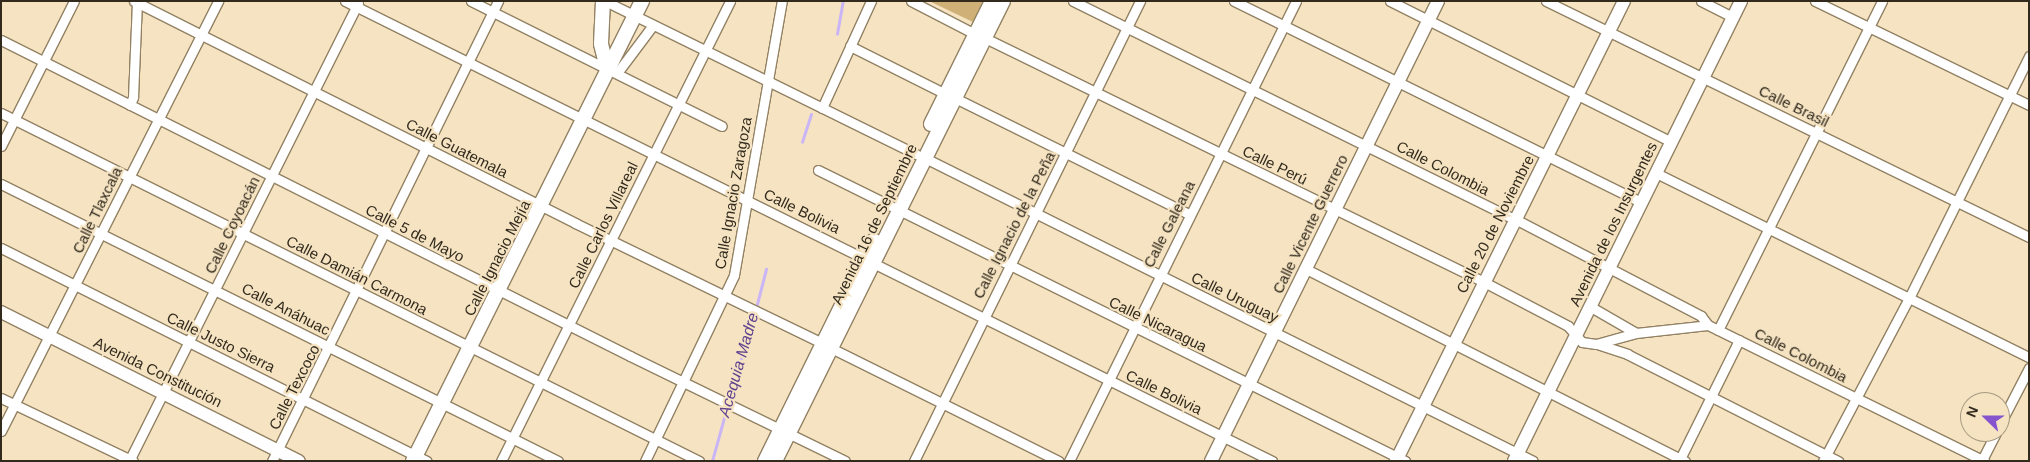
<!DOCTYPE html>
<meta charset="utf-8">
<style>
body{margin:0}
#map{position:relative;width:2030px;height:462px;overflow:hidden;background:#f5e3c2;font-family:Arial,sans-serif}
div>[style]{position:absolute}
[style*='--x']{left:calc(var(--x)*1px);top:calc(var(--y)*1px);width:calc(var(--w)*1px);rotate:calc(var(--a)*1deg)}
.green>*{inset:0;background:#cfb076}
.stream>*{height:2.5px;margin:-1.25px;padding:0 1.25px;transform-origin:1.25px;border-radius:1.25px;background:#cab5f6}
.roads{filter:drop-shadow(1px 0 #928163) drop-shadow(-1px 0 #928163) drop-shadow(0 1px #928163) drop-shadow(0 -1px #928163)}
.street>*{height:9px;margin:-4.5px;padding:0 4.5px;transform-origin:4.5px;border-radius:4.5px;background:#fff}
.secondary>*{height:12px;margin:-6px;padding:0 6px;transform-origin:6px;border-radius:6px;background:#fff}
.primary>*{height:14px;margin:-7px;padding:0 7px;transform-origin:7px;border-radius:7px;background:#fff}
span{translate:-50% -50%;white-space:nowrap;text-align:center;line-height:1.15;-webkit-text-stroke:4.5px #f5e3c2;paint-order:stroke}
.street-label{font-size:15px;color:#312a1d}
.water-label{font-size:16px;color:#5f418e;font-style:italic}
.frame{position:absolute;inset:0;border:2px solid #312a1d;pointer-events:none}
.north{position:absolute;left:1960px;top:392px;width:50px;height:50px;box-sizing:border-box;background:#f5e3c2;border:1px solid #a79980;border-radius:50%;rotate:292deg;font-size:14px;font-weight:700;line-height:20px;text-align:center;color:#312a1d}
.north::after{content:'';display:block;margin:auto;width:18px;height:22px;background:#8655ce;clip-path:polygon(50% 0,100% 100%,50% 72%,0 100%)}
</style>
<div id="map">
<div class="green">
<div style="clip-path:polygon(929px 1px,983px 1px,973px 22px)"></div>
</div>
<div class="stream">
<div style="--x:837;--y:34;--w:34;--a:-80"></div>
<div style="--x:802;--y:142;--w:29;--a:-72"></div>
<div style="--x:756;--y:308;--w:40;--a:-75.6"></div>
<div style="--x:729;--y:402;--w:92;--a:-74.3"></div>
<div style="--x:712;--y:461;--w:56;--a:-74.5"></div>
</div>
<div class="roads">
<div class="street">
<div style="--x:134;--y:1;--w:494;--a:26.7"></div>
<div style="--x:575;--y:223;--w:275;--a:25.9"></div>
<div style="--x:345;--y:1;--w:1035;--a:26.39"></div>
<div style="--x:471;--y:1;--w:280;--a:26.5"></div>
<div style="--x:605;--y:1;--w:347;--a:26.2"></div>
<div style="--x:911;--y:1;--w:72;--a:27.3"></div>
<div style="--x:1073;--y:1;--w:493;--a:26.3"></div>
<div style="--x:1515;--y:219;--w:210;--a:27.5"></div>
<div style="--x:1701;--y:316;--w:11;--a:52"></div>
<div style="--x:1708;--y:325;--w:308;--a:26.2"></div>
<div style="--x:1234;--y:1;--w:454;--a:26.3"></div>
<div style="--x:1390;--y:1;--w:315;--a:26.6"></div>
<div style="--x:1546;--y:1;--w:538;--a:26.04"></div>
<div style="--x:1701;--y:1;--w:36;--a:27"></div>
<div style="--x:1815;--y:1;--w:238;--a:25.9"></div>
<div style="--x:985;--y:38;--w:555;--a:26.06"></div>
<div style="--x:1484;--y:282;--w:95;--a:27.6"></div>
<div style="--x:1568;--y:326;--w:21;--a:49"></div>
<div style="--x:1582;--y:342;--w:14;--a:8"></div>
<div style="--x:1596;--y:344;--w:41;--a:-15.4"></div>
<div style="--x:1636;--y:333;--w:72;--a:-6.3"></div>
<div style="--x:1;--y:40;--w:704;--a:26.67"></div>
<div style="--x:630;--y:356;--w:239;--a:26"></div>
<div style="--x:850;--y:46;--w:107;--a:26.6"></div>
<div style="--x:617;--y:73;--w:60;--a:-53.1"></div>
<div style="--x:955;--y:98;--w:261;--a:26.4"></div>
<div style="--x:130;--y:105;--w:9;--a:-69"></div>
<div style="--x:133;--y:97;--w:96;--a:-87.6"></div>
<div style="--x:822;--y:108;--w:118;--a:-65.4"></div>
<div style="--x:1;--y:113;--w:780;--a:26.5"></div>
<div style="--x:1;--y:146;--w:162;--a:-63.3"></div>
<div style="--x:925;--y:158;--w:679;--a:26.49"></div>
<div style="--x:818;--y:170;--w:81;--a:26.3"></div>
<div style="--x:1656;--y:173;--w:416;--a:26.3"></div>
<div style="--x:1;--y:184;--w:622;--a:26.44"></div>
<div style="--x:899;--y:210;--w:565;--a:26.38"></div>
<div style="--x:1;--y:248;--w:476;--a:26.6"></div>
<div style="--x:1306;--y:269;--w:425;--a:26.9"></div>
<div style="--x:1591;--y:307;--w:52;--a:30"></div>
<div style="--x:1718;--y:330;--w:368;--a:-63.5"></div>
<div style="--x:1597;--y:344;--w:32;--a:18"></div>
<div style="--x:1627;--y:354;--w:237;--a:26.9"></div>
<div style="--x:831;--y:348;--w:254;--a:26.4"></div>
<div style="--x:1;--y:398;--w:146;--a:25.5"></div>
<div style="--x:2000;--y:424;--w:63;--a:-62.6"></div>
<div style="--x:1;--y:431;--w:482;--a:-63.2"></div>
<div style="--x:1982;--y:460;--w:31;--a:-63"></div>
<div style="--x:129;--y:461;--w:512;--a:-63.43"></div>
<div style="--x:272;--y:461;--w:513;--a:-63.83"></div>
<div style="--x:501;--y:461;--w:514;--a:-63.53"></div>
<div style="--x:645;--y:461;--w:206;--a:-64.4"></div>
<div style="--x:734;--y:275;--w:278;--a:-80.1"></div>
<div style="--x:914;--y:461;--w:513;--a:-63.83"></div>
<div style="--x:1069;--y:461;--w:513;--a:-63.73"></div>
<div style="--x:1679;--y:461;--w:135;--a:-63.6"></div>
<div style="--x:1823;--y:461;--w:184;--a:-62.2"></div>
<div style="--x:1909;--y:298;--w:270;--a:-63.6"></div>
</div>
<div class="secondary">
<div style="--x:1;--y:312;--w:333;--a:26.6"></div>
<div style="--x:1211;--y:461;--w:513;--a:-63.73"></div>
<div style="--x:1396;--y:461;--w:513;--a:-63.63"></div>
<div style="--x:1514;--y:461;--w:513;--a:-63.73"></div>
</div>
<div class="primary">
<div style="--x:603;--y:1;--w:43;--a:92.7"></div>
<div style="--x:601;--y:44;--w:25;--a:76"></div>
<div style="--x:931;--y:124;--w:137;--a:-63.6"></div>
<div style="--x:413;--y:461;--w:514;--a:-63.53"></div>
<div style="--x:765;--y:461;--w:246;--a:-63.7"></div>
<div style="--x:775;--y:461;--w:513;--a:-63.63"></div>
</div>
</div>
<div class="street-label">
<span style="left:1794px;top:106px;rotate:26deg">Calle Brasil</span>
<span style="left:457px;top:148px;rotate:27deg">Calle Guatemala</span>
<span style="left:1275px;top:165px;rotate:26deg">Calle Perú</span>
<span style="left:1443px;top:168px;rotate:27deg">Calle Colombia</span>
<span style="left:733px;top:193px;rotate:-80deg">Calle Ignacio Zaragoza</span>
<span style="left:97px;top:210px;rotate:-64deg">Calle Tlaxcala</span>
<span style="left:802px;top:211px;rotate:26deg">Calle Bolivia</span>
<span style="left:874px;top:224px;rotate:-64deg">Avenida 16 de Septiembre</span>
<span style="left:1169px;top:224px;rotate:-63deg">Calle Galeana</span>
<span style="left:1310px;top:224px;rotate:-64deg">Calle Vicente Guerrero</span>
<span style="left:1495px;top:224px;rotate:-63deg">Calle 20 de Noviembre</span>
<span style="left:1613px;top:224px;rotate:-64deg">Avenida de los Insurgentes</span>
<span style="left:232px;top:225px;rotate:-64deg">Calle Coyoacán</span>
<span style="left:603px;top:225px;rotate:-64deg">Calle Carlos Villareal</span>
<span style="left:1014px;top:225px;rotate:-63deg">Calle Ignacio de la Peña</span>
<span style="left:415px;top:233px;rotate:27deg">Calle 5 de Mayo</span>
<span style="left:497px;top:258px;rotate:-63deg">Calle Ignacio Mejía</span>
<span style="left:357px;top:275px;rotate:27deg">Calle Damián Carmona</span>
<span style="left:1235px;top:297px;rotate:26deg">Calle Uruguay</span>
<span style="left:286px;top:309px;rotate:27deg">Calle Anáhuac</span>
<span style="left:1158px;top:324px;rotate:26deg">Calle Nicaragua</span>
<span style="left:221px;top:342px;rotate:26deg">Calle Justo Sierra</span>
<span style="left:1801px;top:355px;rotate:27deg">Calle Colombia</span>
<span style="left:158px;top:372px;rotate:26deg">Avenida Constitución</span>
<span style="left:294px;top:387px;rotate:-63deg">Calle Texcoco</span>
<span style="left:1164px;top:392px;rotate:26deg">Calle Bolivia</span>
</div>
<div class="water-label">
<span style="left:739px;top:365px;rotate:-74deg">Acequia Madre</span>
</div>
<div class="frame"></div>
<div class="north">N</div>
</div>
